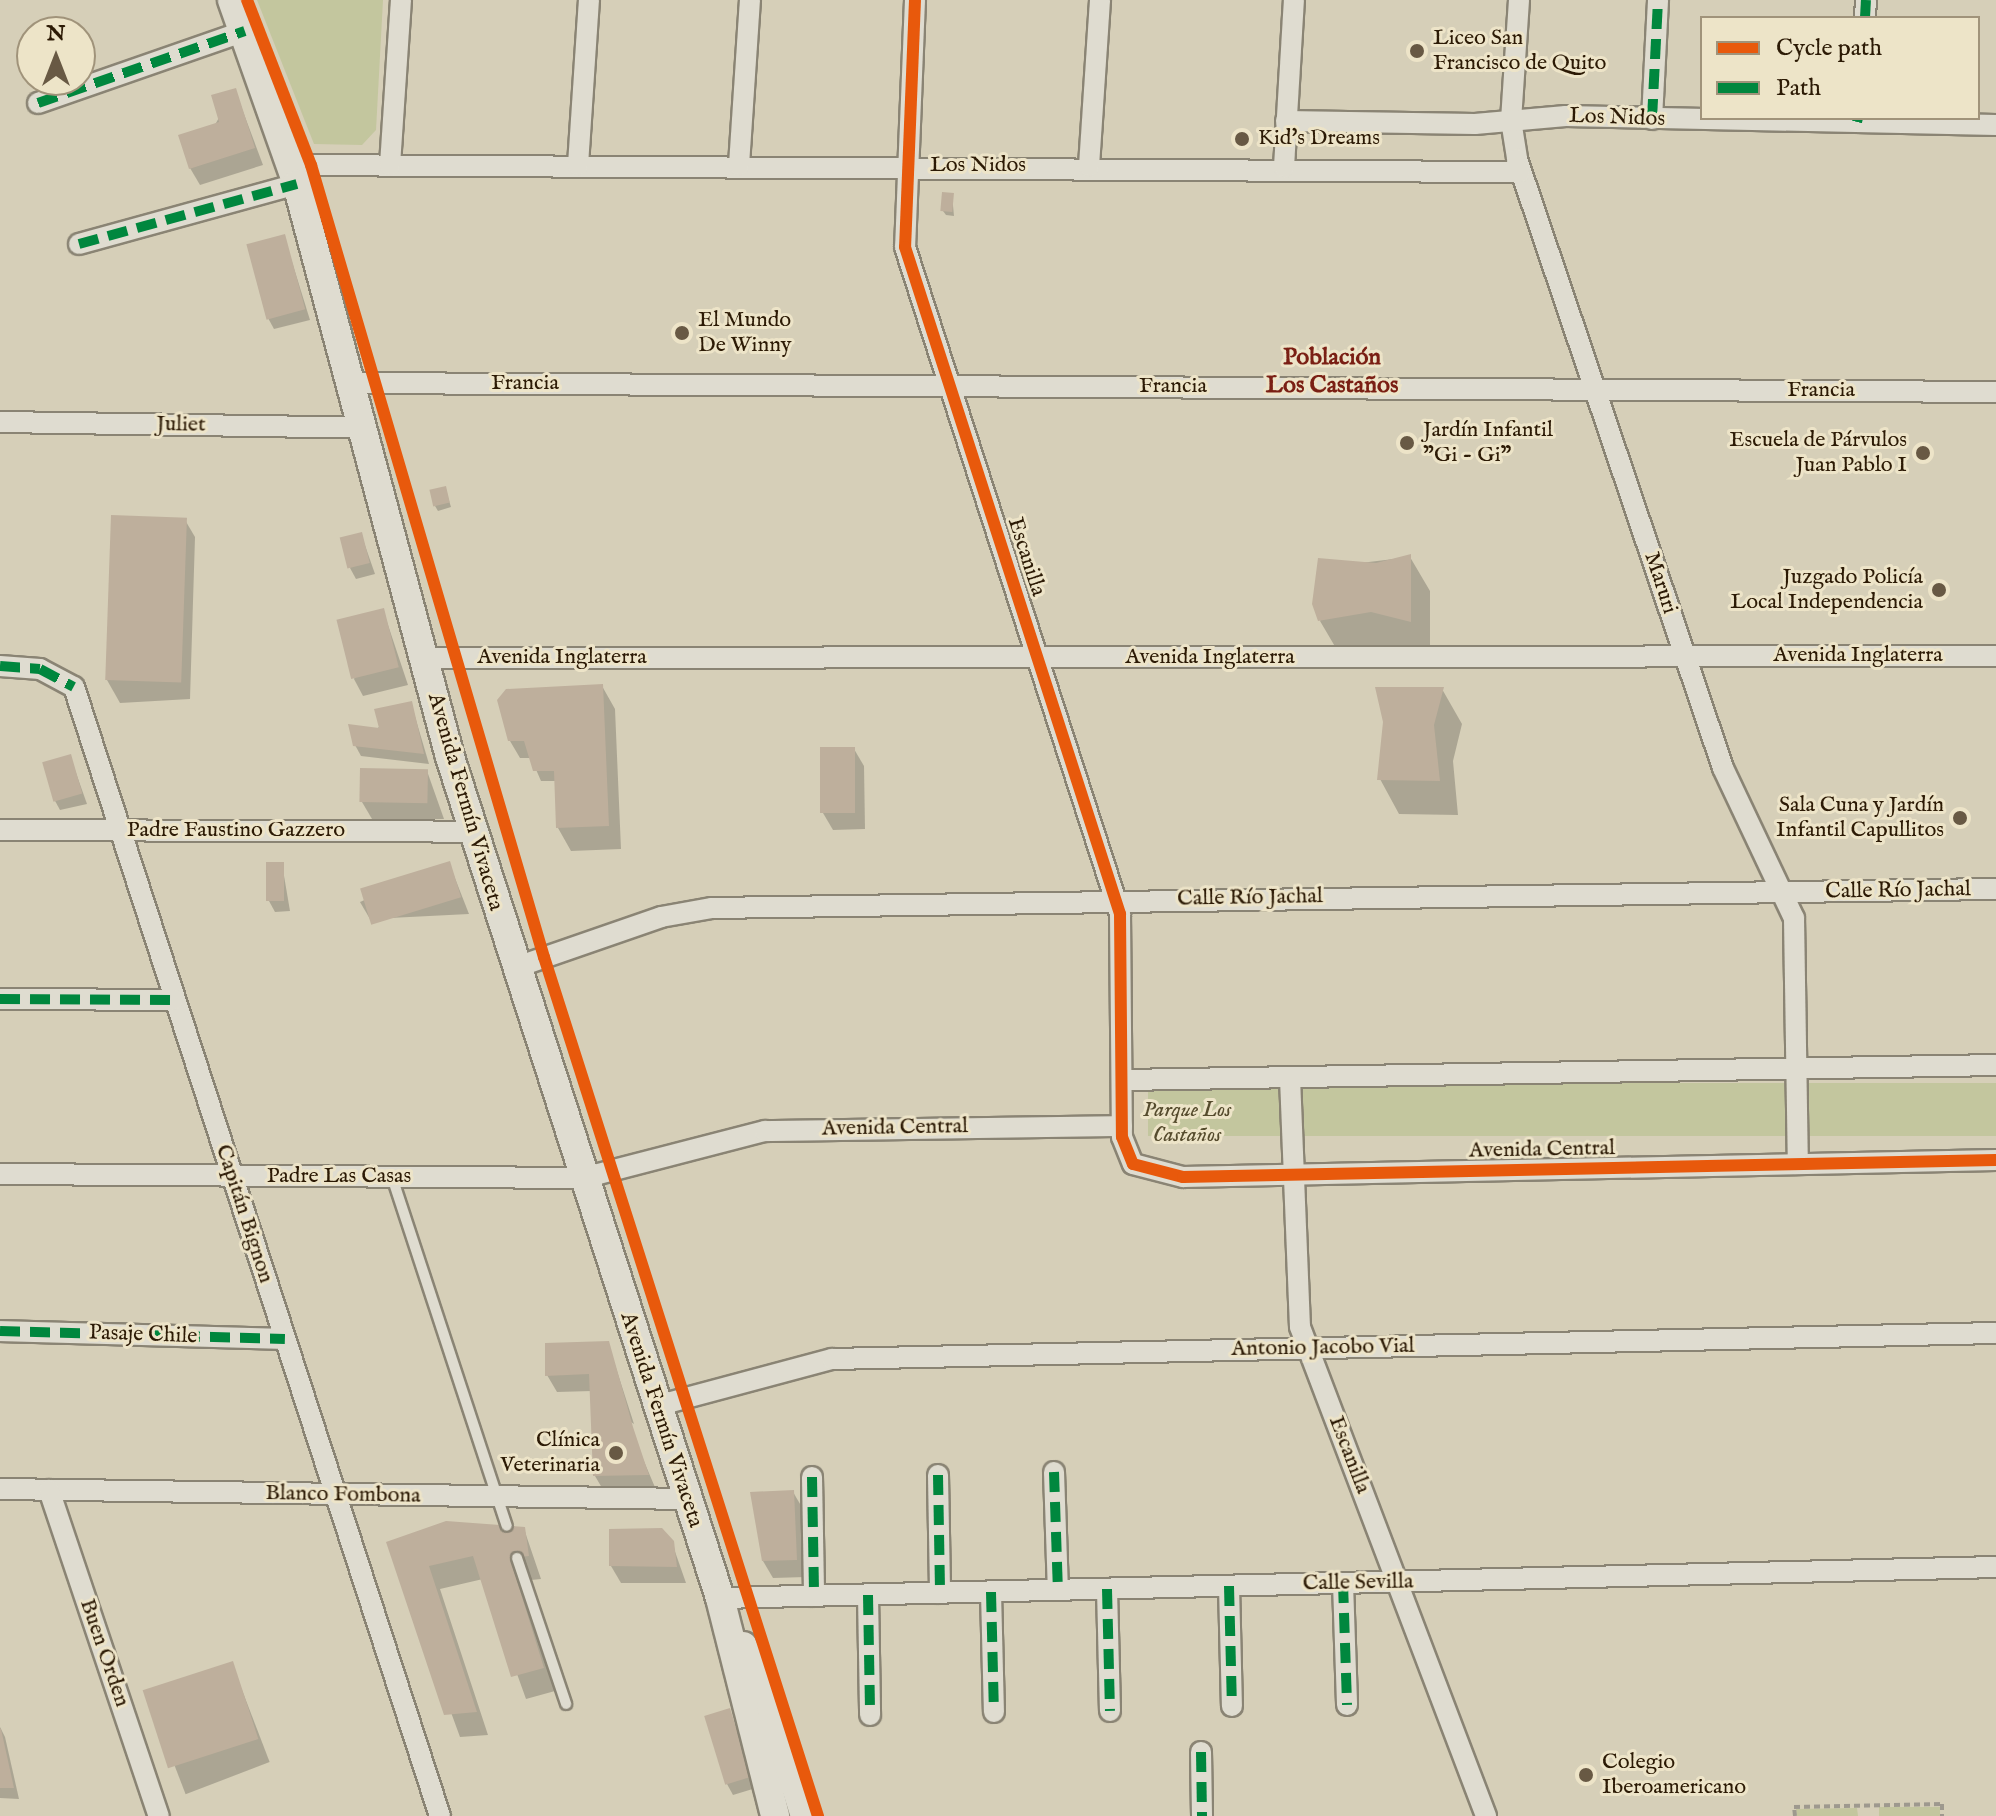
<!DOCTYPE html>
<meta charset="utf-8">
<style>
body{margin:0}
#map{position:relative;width:1996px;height:1816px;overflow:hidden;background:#d6cfb8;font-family:"IM FELL English",serif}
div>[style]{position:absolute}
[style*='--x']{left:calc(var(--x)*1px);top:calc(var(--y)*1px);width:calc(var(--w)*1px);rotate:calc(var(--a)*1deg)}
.green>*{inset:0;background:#c3c69e;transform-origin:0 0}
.shadow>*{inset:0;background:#0003;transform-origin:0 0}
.building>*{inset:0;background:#beaf9c;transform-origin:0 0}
.path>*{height:4px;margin-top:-2px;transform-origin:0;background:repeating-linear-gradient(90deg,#9e998e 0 6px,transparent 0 10px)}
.roads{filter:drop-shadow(2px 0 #8a8474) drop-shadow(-2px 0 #8a8474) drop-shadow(0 2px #8a8474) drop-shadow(0 -2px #8a8474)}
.service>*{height:10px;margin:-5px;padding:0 5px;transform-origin:5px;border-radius:5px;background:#dfdcd0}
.minor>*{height:20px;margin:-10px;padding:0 10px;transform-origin:10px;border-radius:10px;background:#dfdcd0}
.secondary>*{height:28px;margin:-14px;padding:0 14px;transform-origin:14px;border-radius:14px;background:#dfdcd0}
.quiet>*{height:10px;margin-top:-5px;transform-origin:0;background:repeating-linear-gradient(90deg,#00873e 0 20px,transparent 0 30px)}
.cycleway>*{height:12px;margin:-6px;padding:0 6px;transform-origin:6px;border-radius:6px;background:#e8590c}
.dots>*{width:22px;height:22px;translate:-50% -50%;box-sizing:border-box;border:4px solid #ede4c8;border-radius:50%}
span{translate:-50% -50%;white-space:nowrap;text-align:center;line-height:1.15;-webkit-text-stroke:6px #ede4c8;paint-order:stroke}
.poi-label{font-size:22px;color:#2c1a05}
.left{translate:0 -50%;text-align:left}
.right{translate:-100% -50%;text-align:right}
.street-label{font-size:22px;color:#2c1a05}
.park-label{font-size:22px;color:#554b2d;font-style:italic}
.neighbourhood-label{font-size:24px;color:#7a1f14;font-weight:700}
.legend{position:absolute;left:1700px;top:16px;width:280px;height:104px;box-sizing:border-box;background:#ede4c8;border:2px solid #a0937a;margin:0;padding:10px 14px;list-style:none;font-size:24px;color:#2c1a05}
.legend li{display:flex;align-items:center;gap:16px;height:40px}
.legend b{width:40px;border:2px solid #a0937a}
.north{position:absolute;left:16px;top:16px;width:80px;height:80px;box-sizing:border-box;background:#ede4c8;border:2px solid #a0937a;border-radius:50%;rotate:0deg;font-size:22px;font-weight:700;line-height:32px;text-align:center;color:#2c1a05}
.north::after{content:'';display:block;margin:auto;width:28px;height:36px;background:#685944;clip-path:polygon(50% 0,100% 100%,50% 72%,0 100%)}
</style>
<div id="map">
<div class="green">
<div style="clip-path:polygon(257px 0,383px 0,376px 130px,362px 145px,314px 144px)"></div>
<div style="left:1996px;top:1083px;width:53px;height:848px;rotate:90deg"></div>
<div style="left:1940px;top:1807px;width:9px;height:61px;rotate:90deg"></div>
<div style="clip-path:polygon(1857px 1808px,1858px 1816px,1797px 1816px,1796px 1809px)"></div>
</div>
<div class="shadow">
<div style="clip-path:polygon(235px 90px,263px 165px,200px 185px,190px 168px)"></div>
<div style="clip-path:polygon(952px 195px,954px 216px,946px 215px,943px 211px)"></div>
<div style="clip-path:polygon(284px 236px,310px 320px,274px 329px,268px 318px)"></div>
<div style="clip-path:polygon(445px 488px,451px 507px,438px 511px,435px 506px)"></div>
<div style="clip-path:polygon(185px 520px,195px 537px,190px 699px,120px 703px,107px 680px)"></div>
<div style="clip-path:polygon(361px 534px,375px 574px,356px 579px,350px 568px)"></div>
<div style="clip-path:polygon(1410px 557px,1430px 591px,1430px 656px,1392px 646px,1340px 655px,1320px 621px,1344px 565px)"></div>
<div style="clip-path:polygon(383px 610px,408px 685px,363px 696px,354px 679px)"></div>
<div style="clip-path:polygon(602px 686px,615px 709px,621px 849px,571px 851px,558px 828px,556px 781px,541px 781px,531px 758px,520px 758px,510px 741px)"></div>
<div style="clip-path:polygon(1442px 689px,1462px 724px,1453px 761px,1458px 815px,1399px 814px,1380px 779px)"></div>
<div style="clip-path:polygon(411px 703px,429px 764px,361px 756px,355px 745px)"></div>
<div style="clip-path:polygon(854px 749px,864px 766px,865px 829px,833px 830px,823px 813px)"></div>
<div style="clip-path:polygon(70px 756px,87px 804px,60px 810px,54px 799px)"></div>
<div style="clip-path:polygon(427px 771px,444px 819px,372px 819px,362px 802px)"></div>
<div style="clip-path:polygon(449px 863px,469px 914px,370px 919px,360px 902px)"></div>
<div style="clip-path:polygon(282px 864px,290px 911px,275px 912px,269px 901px)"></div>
<div style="clip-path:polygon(608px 1343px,634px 1424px,626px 1419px,657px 1492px,605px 1493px,595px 1476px,592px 1391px,557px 1392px,547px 1375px)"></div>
<div style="clip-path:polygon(793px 1492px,803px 1509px,806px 1577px,773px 1578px,763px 1561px)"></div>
<div style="clip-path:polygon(524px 1529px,541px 1579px,521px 1581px,555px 1691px,526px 1699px,483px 1579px,440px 1589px,488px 1735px,460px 1737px,389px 1543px)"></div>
<div style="clip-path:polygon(672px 1543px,686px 1583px,621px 1583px,611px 1566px)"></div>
<div style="left:232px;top:1664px;width:105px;height:90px;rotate:69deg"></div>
<div style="clip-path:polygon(729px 1710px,756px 1788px,733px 1795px,727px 1784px)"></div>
<div style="clip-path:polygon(0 1727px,5px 1737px,19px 1799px,0 1798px)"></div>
</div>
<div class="building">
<div style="clip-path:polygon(236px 88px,255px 148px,189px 169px,178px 135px,219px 122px,211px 95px)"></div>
<div style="left:942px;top:192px;width:12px;height:19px;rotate:5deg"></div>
<div style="left:285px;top:234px;width:78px;height:40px;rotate:75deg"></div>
<div style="left:446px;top:486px;width:17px;height:17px;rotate:77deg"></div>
<div style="left:111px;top:515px;width:76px;height:165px;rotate:2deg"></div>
<div style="left:362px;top:532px;width:32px;height:23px;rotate:76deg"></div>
<div style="clip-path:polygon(1411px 554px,1411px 622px,1371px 612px,1318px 621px,1312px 604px,1318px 558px,1376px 563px)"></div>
<div style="left:384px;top:608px;width:61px;height:49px;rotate:76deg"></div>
<div style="clip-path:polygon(603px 684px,609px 826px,556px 828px,554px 771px,533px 771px,524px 741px,508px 741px,497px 700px,506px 689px)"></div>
<div style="clip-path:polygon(1375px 687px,1444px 687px,1434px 725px,1440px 781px,1377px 780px,1383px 722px)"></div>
<div style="clip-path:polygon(412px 701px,424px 754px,353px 746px,348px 724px,379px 728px,374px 709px)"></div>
<div style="left:820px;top:747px;width:35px;height:66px"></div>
<div style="left:71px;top:754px;width:41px;height:30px;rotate:74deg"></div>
<div style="left:360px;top:768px;width:68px;height:34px;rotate:1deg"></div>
<div style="left:450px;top:861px;width:38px;height:94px;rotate:73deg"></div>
<div style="left:284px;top:862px;width:39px;height:18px;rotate:90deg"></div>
<div style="clip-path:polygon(609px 1341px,633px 1427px,649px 1475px,593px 1476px,589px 1374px,545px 1376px,545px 1343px)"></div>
<div style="clip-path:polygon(794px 1490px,797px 1560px,762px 1561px,750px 1492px)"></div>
<div style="clip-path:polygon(446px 1521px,525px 1527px,529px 1556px,510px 1558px,544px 1668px,511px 1677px,473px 1556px,429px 1566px,477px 1712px,444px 1715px,386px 1542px)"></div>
<div style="clip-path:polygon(662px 1528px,674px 1541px,677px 1567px,609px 1566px,609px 1529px)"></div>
<div style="left:233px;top:1661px;width:82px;height:95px;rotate:72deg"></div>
<div style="left:730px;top:1708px;width:72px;height:27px;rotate:73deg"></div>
<div style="clip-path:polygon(0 1729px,1px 1729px,14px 1788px,0 1788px)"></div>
</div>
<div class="path">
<div style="--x:1795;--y:1816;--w:9;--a:-96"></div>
<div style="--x:1794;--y:1807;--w:148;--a:-1.2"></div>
<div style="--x:1942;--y:1804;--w:12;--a:90"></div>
</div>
<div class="roads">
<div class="service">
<div style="--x:392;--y:1177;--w:367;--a:71.8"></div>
<div style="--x:517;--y:1558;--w:154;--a:71.4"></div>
</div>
<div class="minor">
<div style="--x:915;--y:0;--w:247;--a:92.3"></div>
<div style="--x:905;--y:247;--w:701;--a:72.13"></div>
<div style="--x:1120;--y:914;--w:223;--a:89.5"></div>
<div style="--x:1122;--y:1137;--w:29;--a:68"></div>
<div style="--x:1133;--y:1164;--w:52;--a:14.6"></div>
<div style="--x:1183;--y:1177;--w:813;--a:-1.2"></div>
<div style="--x:1519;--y:0;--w:120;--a:93.8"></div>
<div style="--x:1511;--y:120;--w:39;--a:81"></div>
<div style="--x:1517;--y:159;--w:643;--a:71.31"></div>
<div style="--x:1723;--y:768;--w:166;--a:64.7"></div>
<div style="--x:1794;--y:918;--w:246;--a:89.1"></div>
<div style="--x:1865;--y:18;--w:18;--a:-87"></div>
<div style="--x:38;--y:103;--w:219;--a:-19.2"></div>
<div style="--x:1652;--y:119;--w:119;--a:-87.1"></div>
<div style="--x:1286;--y:121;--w:189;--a:0.9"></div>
<div style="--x:1475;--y:124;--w:91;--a:-5"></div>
<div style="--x:1566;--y:116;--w:430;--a:1.2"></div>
<div style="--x:291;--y:165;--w:1229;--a:0.33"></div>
<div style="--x:390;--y:165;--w:165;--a:-86.2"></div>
<div style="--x:578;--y:165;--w:165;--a:-86.2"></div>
<div style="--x:739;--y:165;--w:165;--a:-86.2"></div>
<div style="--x:1089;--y:166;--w:166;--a:-86.2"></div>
<div style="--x:1284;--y:167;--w:167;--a:-86.6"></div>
<div style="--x:79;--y:244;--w:226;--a:-15.4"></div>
<div style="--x:351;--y:383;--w:1645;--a:0.31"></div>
<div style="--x:0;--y:422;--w:363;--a:0.9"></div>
<div style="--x:425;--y:658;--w:1571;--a:-0.07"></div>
<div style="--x:0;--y:666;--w:40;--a:4.3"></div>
<div style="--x:40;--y:669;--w:38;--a:28"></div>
<div style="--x:74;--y:687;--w:1187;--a:72.04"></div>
<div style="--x:0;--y:830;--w:472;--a:0.2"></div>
<div style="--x:514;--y:968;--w:156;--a:-19.1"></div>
<div style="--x:661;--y:917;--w:52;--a:-10"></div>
<div style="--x:712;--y:908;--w:1284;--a:-0.85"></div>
<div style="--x:0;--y:999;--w:173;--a:0.3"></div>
<div style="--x:1290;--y:1078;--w:249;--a:87.7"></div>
<div style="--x:1300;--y:1327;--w:523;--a:69.17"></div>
<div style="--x:1123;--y:1080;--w:873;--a:-0.98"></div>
<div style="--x:0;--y:1174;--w:583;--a:0.39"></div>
<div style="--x:583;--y:1178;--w:188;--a:-14.5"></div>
<div style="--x:765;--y:1131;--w:357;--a:-0.8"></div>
<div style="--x:0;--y:1331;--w:285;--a:1.6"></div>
<div style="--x:656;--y:1406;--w:182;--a:-15"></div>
<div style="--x:832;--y:1359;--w:1164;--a:-1.28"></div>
<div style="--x:1054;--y:1472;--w:118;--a:88.1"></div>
<div style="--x:938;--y:1475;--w:118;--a:89"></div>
<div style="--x:812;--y:1477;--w:119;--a:89"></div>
<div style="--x:0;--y:1489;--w:687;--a:0.83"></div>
<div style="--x:49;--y:1490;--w:344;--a:71.4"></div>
<div style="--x:1343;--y:1583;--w:122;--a:88.1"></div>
<div style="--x:1229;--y:1586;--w:120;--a:88.6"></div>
<div style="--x:1107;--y:1589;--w:122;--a:88.6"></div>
<div style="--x:991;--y:1592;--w:120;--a:88.6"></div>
<div style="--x:868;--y:1595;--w:120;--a:89"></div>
<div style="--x:720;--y:1598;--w:1276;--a:-1.39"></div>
<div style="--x:1201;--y:1752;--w:64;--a:89.1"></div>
</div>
<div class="secondary">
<div style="--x:232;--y:0;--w:195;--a:70.5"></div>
<div style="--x:297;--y:184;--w:593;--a:75.05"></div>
<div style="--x:450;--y:757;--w:883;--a:72.2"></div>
<div style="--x:720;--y:1598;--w:225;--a:75.8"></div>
<div style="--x:743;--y:1646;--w:67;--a:65.3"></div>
<div style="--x:771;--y:1707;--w:114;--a:72.7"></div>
</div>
</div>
<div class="quiet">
<div style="--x:1865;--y:18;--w:18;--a:-87"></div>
<div style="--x:38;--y:103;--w:219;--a:-19.2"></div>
<div style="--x:1652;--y:119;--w:119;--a:-87.1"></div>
<div style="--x:1857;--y:122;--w:4;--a:-76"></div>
<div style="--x:79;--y:244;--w:226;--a:-15.4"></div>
<div style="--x:0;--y:666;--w:40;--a:4.3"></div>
<div style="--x:40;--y:669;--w:38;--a:28"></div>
<div style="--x:0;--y:999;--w:173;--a:0.3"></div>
<div style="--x:0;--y:1331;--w:285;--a:1.6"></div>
<div style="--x:1054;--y:1472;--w:118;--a:88.1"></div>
<div style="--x:938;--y:1475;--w:118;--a:89"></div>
<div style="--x:812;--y:1477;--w:119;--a:89"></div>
<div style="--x:1343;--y:1583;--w:122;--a:88.1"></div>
<div style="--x:1229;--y:1586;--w:120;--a:88.6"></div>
<div style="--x:1107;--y:1589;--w:122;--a:88.6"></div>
<div style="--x:991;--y:1592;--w:120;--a:88.6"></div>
<div style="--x:868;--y:1595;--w:120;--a:89"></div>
<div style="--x:1201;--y:1752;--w:64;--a:89.1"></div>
</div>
<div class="cycleway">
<div style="--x:247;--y:0;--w:177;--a:68.8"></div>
<div style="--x:311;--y:165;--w:826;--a:73.61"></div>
<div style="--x:544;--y:957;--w:902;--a:72.31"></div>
<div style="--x:915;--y:0;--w:247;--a:92.3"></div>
<div style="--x:905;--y:247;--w:701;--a:72.13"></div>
<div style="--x:1120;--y:914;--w:223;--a:89.5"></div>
<div style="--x:1122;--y:1137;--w:29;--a:68"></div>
<div style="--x:1133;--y:1164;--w:52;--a:14.6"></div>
<div style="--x:1183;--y:1177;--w:813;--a:-1.2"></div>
</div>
<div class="dots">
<div style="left:1417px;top:51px;background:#685944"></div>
<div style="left:1242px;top:139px;background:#685944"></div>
<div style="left:682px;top:333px;background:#685944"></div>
<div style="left:1407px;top:443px;background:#685944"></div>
<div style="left:1923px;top:453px;background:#685944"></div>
<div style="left:1939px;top:590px;background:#685944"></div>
<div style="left:1960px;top:818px;background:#685944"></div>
<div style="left:616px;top:1453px;background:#685944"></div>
<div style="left:1586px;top:1775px;background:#685944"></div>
</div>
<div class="poi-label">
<span class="left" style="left:1433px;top:51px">Liceo San<br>Francisco de Quito</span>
<span class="left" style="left:1258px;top:139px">Kid's Dreams</span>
<span class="left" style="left:698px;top:333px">El Mundo<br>De Winny</span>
<span class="left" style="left:1423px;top:443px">Jardín Infantil<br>"Gi - Gi"</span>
<span class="right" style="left:1907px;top:453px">Escuela de Párvulos<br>Juan Pablo I</span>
<span class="right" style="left:1923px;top:590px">Juzgado Policía<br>Local Independencia</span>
<span class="right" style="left:1944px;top:818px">Sala Cuna y Jardín<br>Infantil Capullitos</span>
<span class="right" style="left:600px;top:1453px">Clínica<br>Veterinaria</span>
<span class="left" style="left:1602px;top:1775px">Colegio<br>Iberoamericano</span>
</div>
<div class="street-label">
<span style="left:1617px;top:118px;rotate:2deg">Los Nidos</span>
<span style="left:978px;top:166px">Los Nidos</span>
<span style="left:525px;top:384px">Francia</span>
<span style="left:1173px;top:387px">Francia</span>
<span style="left:1821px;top:391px">Francia</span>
<span style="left:181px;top:425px;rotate:1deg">Juliet</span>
<span style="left:1026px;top:557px;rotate:72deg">Escanilla</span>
<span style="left:1660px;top:583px;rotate:72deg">Maruri</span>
<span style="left:1858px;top:656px">Avenida Inglaterra</span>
<span style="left:562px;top:658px">Avenida Inglaterra</span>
<span style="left:1210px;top:658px">Avenida Inglaterra</span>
<span style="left:465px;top:802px;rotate:74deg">Avenida Fermín Vivaceta</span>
<span style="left:236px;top:831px">Padre Faustino Gazzero</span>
<span style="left:1898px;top:891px;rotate:-1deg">Calle Río Jachal</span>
<span style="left:1250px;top:898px;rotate:-1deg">Calle Río Jachal</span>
<span style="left:895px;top:1128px;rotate:-1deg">Avenida Central</span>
<span style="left:1542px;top:1150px;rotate:-1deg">Avenida Central</span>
<span style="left:339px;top:1177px">Padre Las Casas</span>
<span style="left:244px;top:1214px;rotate:72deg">Capitán Bignon</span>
<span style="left:143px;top:1335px;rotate:2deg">Pasaje Chile</span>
<span style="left:1323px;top:1348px;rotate:-1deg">Antonio Jacobo Vial</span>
<span style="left:661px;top:1420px;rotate:72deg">Avenida Fermín Vivaceta</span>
<span style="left:1349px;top:1455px;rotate:69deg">Escanilla</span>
<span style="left:343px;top:1495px;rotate:1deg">Blanco Fombona</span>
<span style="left:1358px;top:1583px;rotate:-1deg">Calle Sevilla</span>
<span style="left:104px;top:1653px;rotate:71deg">Buen Orden</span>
</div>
<div class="park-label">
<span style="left:1187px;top:1123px">Parque Los<br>Castaños</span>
</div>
<div class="neighbourhood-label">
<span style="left:1332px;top:372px">Población<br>Los Castaños</span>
</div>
<ul class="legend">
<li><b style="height:10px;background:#e8590c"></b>Cycle path</li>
<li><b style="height:10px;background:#00873e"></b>Path</li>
</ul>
<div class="north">N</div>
</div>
